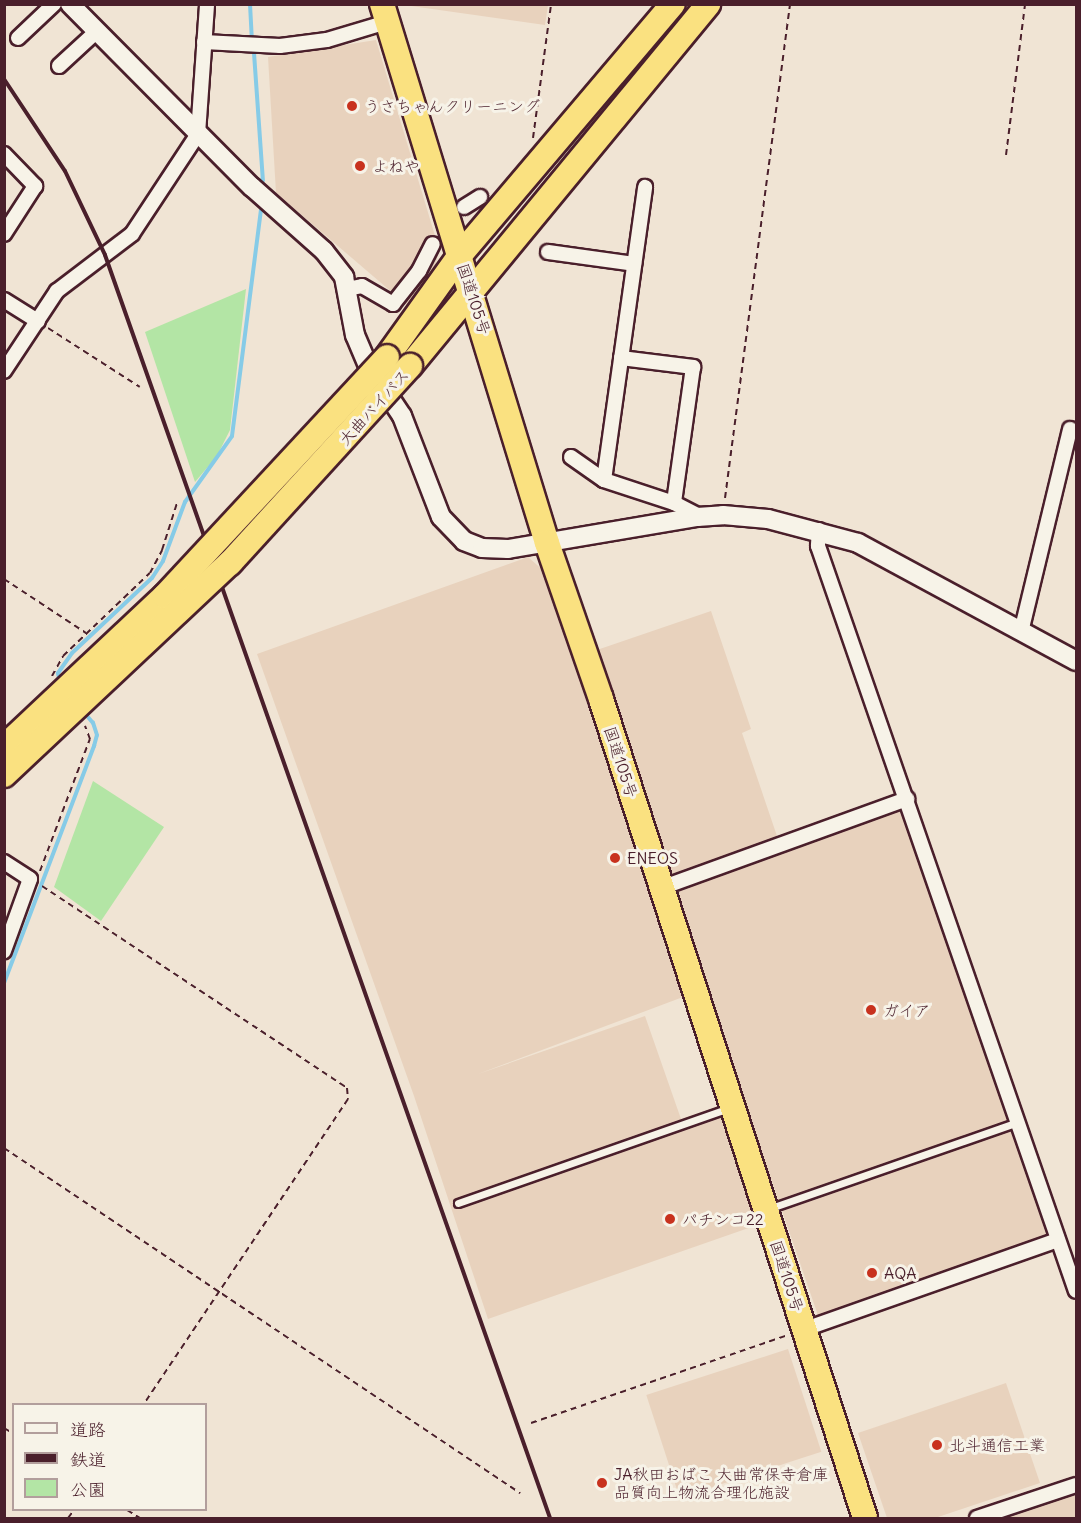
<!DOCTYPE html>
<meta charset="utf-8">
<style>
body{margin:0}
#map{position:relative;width:1081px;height:1523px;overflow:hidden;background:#f0e4d4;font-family:Delius,"Klee One",sans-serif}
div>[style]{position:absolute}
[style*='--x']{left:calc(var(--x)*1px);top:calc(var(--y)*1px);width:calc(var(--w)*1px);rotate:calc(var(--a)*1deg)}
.built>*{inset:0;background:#e8d2bd;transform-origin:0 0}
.green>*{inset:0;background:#b3e5a5}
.stream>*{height:4px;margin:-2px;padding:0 2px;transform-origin:2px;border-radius:2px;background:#86cbe7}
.path>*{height:2px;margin-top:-1px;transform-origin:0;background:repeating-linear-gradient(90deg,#4a1f2b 0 6px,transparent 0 10.5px)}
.roads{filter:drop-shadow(2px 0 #4a1f2b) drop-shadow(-2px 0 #4a1f2b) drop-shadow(0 2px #4a1f2b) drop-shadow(0 -2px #4a1f2b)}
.service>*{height:7px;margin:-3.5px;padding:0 3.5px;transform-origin:3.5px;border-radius:3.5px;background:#f7f3e8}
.minor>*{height:14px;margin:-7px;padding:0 7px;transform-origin:7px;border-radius:7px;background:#f7f3e8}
.tertiary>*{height:18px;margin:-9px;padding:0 9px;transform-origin:9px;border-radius:9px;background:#f7f3e8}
.trunk>*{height:24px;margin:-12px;padding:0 12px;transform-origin:12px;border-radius:12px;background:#fae180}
.rail>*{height:4px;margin:-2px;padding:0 2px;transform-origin:2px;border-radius:2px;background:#4a1f2b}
.bridges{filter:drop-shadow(2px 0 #4a1f2b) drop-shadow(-2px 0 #4a1f2b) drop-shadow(0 2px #4a1f2b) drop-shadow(0 -2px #4a1f2b)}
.trunk-bridge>*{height:24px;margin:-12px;padding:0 12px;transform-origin:12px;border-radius:12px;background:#fae180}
.dots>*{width:16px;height:16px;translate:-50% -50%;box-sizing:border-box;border:3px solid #f7f3e8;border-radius:50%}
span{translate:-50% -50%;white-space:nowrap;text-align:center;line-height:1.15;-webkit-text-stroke:6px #f7f3e8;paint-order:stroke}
.poi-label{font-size:16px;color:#4a1f2b}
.left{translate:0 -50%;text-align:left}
.street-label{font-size:16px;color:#4a1f2b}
.frame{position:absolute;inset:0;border:6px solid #4a1f2b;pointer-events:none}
.legend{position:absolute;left:12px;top:1403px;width:195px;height:108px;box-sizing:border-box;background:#f7f3e8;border:2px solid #b29e9c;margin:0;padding:8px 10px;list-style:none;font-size:18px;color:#4a1f2b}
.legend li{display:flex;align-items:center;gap:12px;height:30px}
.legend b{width:30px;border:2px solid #b29e9c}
</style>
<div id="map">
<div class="built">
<div style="clip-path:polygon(404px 5px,548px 4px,548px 5px,545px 25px)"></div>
<div style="clip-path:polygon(376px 40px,439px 249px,434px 273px,408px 306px,276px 193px,268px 57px)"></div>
<div style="clip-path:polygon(528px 557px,545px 572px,683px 997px,478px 1074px,645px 1016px,681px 1119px,719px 1106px,760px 1224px,488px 1319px,414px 1096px,257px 654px)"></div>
<div style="clip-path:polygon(711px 611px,751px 729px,742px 733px,778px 839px,668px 877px,591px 652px)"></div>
<div style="left:901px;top:807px;width:454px;height:244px;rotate:71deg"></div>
<div style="left:788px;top:1349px;width:108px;height:149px;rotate:72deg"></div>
<div style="clip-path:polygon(1006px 1383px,1040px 1483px,935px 1518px,887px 1518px,858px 1433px)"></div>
<div style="clip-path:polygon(1076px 1492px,1076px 1518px,1001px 1518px)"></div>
</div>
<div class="green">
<div style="clip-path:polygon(246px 289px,230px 430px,217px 456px,195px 482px,145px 332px)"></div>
<div style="clip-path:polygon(93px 781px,164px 827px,101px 921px,54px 887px)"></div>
</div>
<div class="stream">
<div style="--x:250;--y:4;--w:34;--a:87"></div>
<div style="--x:254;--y:53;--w:128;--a:86"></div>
<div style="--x:60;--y:682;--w:9;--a:-103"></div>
<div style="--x:58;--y:673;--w:24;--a:-55"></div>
<div style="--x:72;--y:653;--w:110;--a:-43.2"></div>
<div style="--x:152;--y:578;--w:20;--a:-57"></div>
<div style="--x:163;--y:561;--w:63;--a:-69.6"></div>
<div style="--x:185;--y:502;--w:81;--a:-54.5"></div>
<div style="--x:232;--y:436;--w:228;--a:-82.7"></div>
<div style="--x:4;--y:983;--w:254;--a:-69.2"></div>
<div style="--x:94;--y:746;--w:11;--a:-75"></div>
<div style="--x:97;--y:735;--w:13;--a:-108"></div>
<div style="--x:93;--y:723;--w:16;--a:-130"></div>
</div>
<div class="path">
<div style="--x:533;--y:138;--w:135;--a:-82.3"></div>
<div style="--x:1006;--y:155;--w:152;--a:-82.8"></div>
<div style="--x:48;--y:328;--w:109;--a:32.7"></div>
<div style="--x:725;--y:498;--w:498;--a:-82.5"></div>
<div style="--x:4;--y:579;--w:98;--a:33.4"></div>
<div style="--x:52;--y:676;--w:23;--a:-61"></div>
<div style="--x:63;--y:656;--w:120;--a:-43.7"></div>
<div style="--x:150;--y:573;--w:26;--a:-62"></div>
<div style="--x:162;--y:550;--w:52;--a:-72.3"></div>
<div style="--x:40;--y:871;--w:141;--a:-69.3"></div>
<div style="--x:90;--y:739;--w:14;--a:-111"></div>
<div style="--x:42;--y:886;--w:366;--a:33.5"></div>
<div style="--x:347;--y:1088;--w:11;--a:85"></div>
<div style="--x:348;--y:1099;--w:367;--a:123.8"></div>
<div style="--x:4;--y:1148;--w:621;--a:33.77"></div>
<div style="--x:531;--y:1423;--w:272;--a:-18.9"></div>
<div style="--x:4;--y:1428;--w:12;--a:31"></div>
<div style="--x:127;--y:1510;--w:15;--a:32"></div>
<div style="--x:68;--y:1518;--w:10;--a:-53"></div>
</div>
<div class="roads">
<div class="service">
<div style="--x:458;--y:1203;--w:288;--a:-19.3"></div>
<div style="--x:768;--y:1209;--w:265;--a:-19.2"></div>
</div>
<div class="minor">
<div style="--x:18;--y:38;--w:50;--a:-43.4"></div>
<div style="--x:204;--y:42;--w:76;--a:3"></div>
<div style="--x:280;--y:46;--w:47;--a:-7.3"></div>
<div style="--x:327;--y:40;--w:63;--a:-16.7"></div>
<div style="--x:59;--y:66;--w:50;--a:-42.6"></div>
<div style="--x:4;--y:154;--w:45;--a:45.9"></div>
<div style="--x:35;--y:186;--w:57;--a:122.9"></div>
<div style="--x:464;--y:207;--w:19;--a:-32"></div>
<div style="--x:548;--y:252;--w:87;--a:7.9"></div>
<div style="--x:347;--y:289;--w:15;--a:-11"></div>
<div style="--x:362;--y:286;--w:36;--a:30"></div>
<div style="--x:393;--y:304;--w:42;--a:-51.8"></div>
<div style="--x:419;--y:271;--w:30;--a:-63"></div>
<div style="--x:4;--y:300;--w:40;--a:32"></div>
<div style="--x:621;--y:358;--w:73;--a:7.1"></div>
<div style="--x:693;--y:367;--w:137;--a:98"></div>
<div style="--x:4;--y:371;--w:96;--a:-56.5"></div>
<div style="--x:57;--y:291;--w:94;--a:-37.2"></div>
<div style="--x:132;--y:234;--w:120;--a:-56.6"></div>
<div style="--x:198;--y:134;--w:130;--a:-86"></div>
<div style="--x:571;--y:457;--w:40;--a:34.9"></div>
<div style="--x:604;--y:480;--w:74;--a:18.2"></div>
<div style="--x:674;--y:503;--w:30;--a:27"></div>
<div style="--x:604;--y:480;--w:296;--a:-82"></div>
<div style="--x:819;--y:530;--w:16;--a:94"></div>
<div style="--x:818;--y:546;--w:788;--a:70.9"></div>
<div style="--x:1021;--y:632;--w:209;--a:-76.4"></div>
<div style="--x:4;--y:862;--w:31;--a:33"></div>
<div style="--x:30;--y:879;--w:77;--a:109.9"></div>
<div style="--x:661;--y:888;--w:262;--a:-19.9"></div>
<div style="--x:805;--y:1329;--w:268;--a:-19.4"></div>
<div style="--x:977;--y:1518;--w:104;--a:-18.4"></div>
</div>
<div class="tertiary">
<div style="--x:70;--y:4;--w:258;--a:45.2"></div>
<div style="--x:252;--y:187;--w:96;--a:41.6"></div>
<div style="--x:324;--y:251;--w:33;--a:52"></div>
<div style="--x:344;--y:277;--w:59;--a:79.3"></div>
<div style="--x:355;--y:335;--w:33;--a:67"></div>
<div style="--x:368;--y:365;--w:61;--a:56.3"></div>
<div style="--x:402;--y:416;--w:108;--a:68.9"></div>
<div style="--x:441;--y:517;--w:33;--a:46"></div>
<div style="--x:464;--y:541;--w:19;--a:21"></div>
<div style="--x:482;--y:548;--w:26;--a:2"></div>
<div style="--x:508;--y:549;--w:192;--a:-9.6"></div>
<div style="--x:697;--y:517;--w:26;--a:-4"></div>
<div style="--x:723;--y:515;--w:45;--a:5.1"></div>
<div style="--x:768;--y:519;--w:93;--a:14.9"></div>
<div style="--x:858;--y:543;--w:248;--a:28.4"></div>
</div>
<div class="trunk">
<div style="--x:382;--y:4;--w:564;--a:72.98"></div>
<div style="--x:547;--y:543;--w:165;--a:70.9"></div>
<div style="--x:601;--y:699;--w:860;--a:72.13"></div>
<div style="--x:387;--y:357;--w:125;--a:-54.4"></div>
<div style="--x:460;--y:255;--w:329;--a:-49.7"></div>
<div style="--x:410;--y:366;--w:469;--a:-50.5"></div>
</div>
</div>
<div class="rail">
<div style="--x:4;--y:79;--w:110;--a:56.5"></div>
<div style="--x:65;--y:171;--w:93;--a:64.5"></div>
<div style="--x:105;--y:255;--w:1339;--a:70.59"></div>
</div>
<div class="bridges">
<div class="trunk-bridge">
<div style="--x:4;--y:747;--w:221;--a:-43.2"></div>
<div style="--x:165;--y:596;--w:326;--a:-47.1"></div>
<div style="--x:4;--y:775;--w:310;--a:-43.2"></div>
<div style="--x:230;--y:563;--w:267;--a:-47.6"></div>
</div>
</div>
<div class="dots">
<div style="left:352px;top:106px;background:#c8321e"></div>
<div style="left:360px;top:166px;background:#c8321e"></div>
<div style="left:615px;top:858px;background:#c8321e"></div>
<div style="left:871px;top:1010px;background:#c8321e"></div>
<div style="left:670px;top:1219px;background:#c8321e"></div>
<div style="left:872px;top:1273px;background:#c8321e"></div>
<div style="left:937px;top:1445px;background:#c8321e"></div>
<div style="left:602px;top:1483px;background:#c8321e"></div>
</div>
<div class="poi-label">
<span class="left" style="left:364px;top:106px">うさちゃんクリーニング</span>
<span class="left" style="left:372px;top:166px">よねや</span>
<span class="left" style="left:627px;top:858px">ENEOS</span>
<span class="left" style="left:883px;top:1010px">ガイア</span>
<span class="left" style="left:682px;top:1219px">パチンコ22</span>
<span class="left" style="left:884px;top:1273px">AQA</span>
<span class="left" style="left:949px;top:1445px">北斗通信工業</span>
<span class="left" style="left:614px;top:1483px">JA秋田おばこ 大曲常保寺倉庫<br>品質向上物流合理化施設</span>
</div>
<div class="street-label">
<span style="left:474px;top:299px;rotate:72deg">国道105号</span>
<span style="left:374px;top:407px;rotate:-48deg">大曲バイパス</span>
<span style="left:621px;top:762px;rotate:72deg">国道105号</span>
<span style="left:787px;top:1276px;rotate:72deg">国道105号</span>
</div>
<div class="frame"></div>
<ul class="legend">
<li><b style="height:8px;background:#f7f3e8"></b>道路</li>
<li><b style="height:8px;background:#4a1f2b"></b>鉄道</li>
<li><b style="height:16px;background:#b3e5a5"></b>公園</li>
</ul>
</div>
